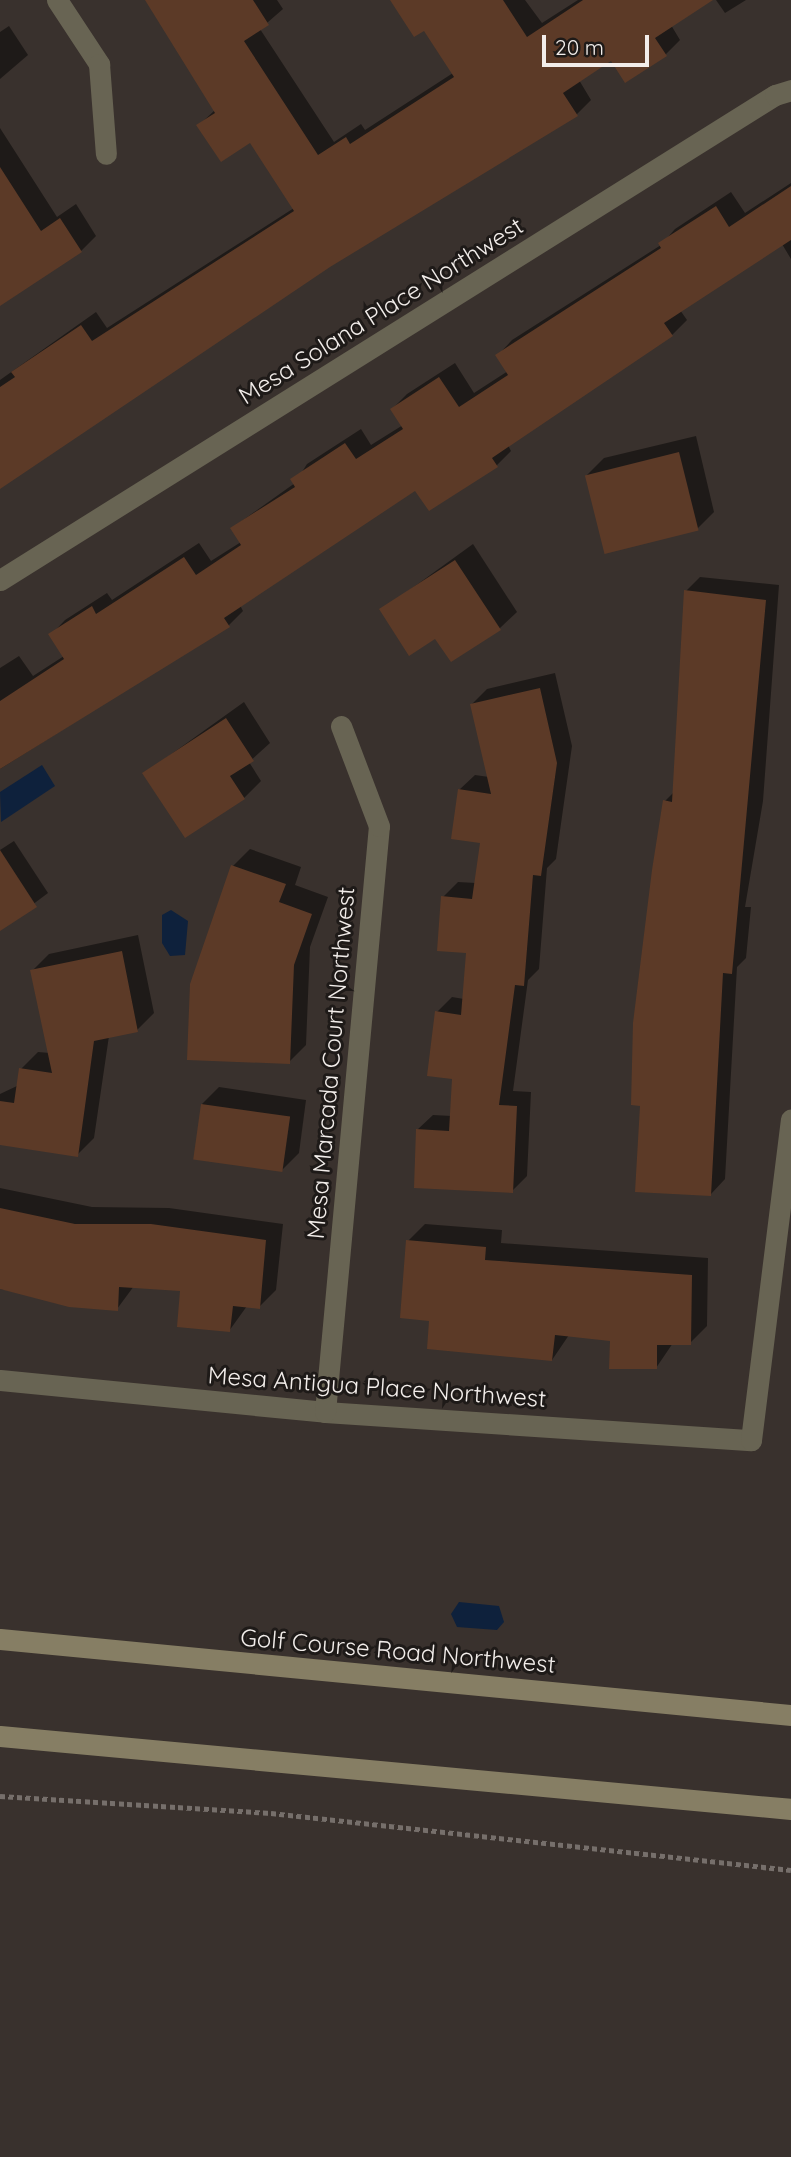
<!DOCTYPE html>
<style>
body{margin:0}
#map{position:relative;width:791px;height:2157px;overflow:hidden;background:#39312d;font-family:Quicksand,sans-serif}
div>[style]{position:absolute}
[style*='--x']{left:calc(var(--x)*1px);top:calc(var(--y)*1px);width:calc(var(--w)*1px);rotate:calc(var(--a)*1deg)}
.water>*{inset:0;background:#0e213c}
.shadow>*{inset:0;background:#0007}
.building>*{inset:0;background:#5c3a27;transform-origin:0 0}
.path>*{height:4.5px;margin-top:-2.25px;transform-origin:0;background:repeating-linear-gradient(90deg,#766f6b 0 5px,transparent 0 8.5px)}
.street>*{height:21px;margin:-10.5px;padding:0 10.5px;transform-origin:10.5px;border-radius:10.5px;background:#686453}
.secondary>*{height:21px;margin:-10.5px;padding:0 10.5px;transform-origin:10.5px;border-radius:10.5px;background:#867e64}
span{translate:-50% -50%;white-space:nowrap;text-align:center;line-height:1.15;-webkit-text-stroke:6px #1e1a18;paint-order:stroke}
.street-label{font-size:24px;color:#f2edea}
.scale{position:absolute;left:542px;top:35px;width:107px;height:32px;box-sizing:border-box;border:4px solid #f2edea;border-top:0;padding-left:9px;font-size:21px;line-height:24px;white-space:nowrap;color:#f2edea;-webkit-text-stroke:5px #1e1a18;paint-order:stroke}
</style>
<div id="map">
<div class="water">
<div style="clip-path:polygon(42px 765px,55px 786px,1px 822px,0 792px)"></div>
<div style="clip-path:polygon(171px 910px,188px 921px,185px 955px,170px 956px,162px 943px,162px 915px)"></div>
<div style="clip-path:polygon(459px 1602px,499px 1606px,504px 1622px,497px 1630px,457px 1627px,451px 1614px)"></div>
</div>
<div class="shadow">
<div style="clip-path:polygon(146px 0,277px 0,283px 9px,260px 29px,334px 142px,361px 124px,365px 130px,453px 73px,424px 28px,392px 0,525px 0,542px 23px,578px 0,710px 0,671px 25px,680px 40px,665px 55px,612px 59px,579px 80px,591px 100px,577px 114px,329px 266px,6px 483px,0 474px,0 380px,96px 312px,107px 328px,294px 208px,250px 141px,199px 125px,215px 110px)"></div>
<div style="clip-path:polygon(716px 0,746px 0,725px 13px)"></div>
<div style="clip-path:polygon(9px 26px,28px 55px,0 79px,0 32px)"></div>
<div style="clip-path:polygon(0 128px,57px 217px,76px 204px,96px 236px,81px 251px,0 292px)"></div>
<div style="clip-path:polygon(791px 183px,791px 259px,782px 244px,680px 310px,687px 320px,672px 335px,508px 445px,511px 451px,496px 466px,416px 488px,240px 605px,243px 611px,228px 626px,0 769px,0 668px,19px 656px,33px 676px,64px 656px,51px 635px,65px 620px,107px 593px,112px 600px,199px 543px,211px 561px,241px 542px,232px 528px,295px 483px,307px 464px,361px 429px,371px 445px,403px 425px,392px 409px,407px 394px,455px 363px,474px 393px,508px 371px,498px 355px,512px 340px,661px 245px,675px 229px,731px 192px,745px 213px)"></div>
<div style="clip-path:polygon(696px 436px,714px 512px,697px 529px,587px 475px,604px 458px)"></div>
<div style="clip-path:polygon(473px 544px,517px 612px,500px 628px,436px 636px,382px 610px)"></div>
<div style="clip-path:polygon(700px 577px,779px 585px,763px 801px,745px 907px,751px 907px,746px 958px,737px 967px,725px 1179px,711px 1194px,665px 801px,674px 792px,686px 591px)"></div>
<div style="clip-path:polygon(555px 673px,572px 746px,556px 859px,547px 868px,539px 969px,528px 980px,513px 1091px,531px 1092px,527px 1176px,512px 1191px,417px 1130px,433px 1115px,452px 1116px,453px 1078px,437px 1012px,452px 997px,464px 999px,468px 952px,443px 897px,458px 882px,476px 883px,482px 842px,459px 790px,475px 775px,489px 777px,472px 704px,487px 689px)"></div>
<div style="clip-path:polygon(244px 702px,270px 743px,249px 762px,261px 781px,244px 798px,145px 773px)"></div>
<div style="clip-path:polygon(14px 841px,48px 893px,0 929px,0 850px)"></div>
<div style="clip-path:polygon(250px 849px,301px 867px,295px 885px,328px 897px,310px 947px,306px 1045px,289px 1062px,233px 866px)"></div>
<div style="clip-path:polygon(138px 935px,154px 1013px,137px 1030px,109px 1036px,94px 1138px,77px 1155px,0 1143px,0 1094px,19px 1085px,21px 1069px,38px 1052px,50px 1053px,32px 971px,49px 954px)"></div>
<div style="clip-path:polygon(219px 1087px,306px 1100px,299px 1153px,282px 1170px,202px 1104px)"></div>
<div style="clip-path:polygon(0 1188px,92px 1207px,169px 1208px,283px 1224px,276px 1290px,259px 1307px,247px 1306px,229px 1331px,182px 1290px,134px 1286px,117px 1309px,0 1289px)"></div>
<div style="clip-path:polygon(425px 1224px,502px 1230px,501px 1243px,708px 1258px,707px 1326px,690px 1343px,673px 1343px,656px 1368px,612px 1339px,569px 1335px,552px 1360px,431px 1319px,408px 1241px)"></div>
</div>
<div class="building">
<div style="clip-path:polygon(145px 0,253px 0,269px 25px,244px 41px,318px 155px,346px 137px,350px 144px,454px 77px,424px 31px,414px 37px,390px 0,503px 0,527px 37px,583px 0,713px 0,655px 38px,667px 56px,625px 83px,611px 61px,563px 93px,578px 116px,330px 267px,0 489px,0 387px,15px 377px,11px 372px,81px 325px,92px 341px,294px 211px,250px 143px,221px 162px,196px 125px,215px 113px)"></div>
<div style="clip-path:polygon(0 167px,41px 231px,60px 218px,82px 252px,0 306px)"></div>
<div style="clip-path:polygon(791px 186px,791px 240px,664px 323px,673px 336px,492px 458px,498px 467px,429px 511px,415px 491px,224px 618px,230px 627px,0 769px,0 701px,64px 659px,48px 634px,92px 606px,96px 614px,184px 557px,196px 575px,241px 545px,230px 528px,295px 487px,290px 479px,345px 443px,356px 459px,403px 429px,390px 409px,439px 377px,459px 407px,508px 375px,495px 355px,661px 248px,658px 243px,716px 206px,729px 227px)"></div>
<div style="left:679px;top:452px;width:81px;height:97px;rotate:76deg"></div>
<div style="clip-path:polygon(455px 560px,501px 630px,451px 662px,435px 639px,409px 656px,379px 609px)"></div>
<div style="clip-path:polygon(684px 590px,766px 600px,732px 974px,723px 973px,711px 1196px,635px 1192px,640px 1106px,631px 1105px,633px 1023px,652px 870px,663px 800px,672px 802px)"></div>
<div style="clip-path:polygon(540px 688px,557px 763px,541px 876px,533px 875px,524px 986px,515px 985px,499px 1105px,517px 1106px,513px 1193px,414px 1188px,416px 1129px,449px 1131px,452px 1079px,427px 1076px,435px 1011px,461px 1015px,466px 953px,437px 951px,441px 896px,472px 899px,480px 843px,451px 839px,458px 789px,491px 794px,470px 704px)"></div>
<div style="clip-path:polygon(226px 718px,254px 761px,230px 776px,245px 799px,185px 838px,142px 773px)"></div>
<div style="clip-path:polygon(0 850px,37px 907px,0 931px)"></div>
<div style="clip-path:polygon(231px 865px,286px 884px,279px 902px,312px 914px,294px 965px,290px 1064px,187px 1060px,190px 984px)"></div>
<div style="clip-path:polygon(122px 951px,138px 1032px,94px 1041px,78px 1157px,0 1145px,0 1101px,14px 1103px,19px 1068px,52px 1073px,30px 970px)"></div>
<div style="left:201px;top:1104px;width:90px;height:56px;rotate:8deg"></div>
<div style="clip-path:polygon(0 1208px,75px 1224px,151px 1224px,266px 1240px,260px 1309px,233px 1306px,230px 1332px,177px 1327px,180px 1291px,119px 1287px,118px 1311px,69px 1307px,0 1289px)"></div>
<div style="clip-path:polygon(406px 1240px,486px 1247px,485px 1260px,692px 1275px,691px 1345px,657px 1345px,657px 1369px,609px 1369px,610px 1341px,555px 1335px,552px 1361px,427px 1349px,429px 1321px,400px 1318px)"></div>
</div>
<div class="path">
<div style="--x:0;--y:1796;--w:272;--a:3.6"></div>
<div style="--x:271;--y:1813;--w:523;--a:6.26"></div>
</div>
<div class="street">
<div style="--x:57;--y:0;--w:77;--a:56.7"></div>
<div style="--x:99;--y:64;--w:90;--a:85.6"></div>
<div style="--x:0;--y:580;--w:914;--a:-32.04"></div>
<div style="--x:775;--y:95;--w:17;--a:-17"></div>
<div style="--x:0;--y:1380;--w:327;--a:5.6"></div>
<div style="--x:325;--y:1412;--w:427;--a:3.8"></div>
<div style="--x:751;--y:1440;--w:323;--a:-82.9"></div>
<div style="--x:325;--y:1412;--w:588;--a:-84.74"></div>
<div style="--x:379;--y:826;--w:107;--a:-110.8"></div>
</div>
<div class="secondary">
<div style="--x:0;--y:1639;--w:795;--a:5.49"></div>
<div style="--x:0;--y:1736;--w:794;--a:5.27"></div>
</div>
<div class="street-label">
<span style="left:381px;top:311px;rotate:-32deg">Mesa Solana Place Northwest</span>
<span style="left:331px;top:1063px;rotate:-85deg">Mesa Marcada Court Northwest</span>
<span style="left:377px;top:1387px;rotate:4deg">Mesa Antigua Place Northwest</span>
<span style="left:398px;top:1651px;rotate:5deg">Golf Course Road Northwest</span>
</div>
<div class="scale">20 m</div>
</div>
